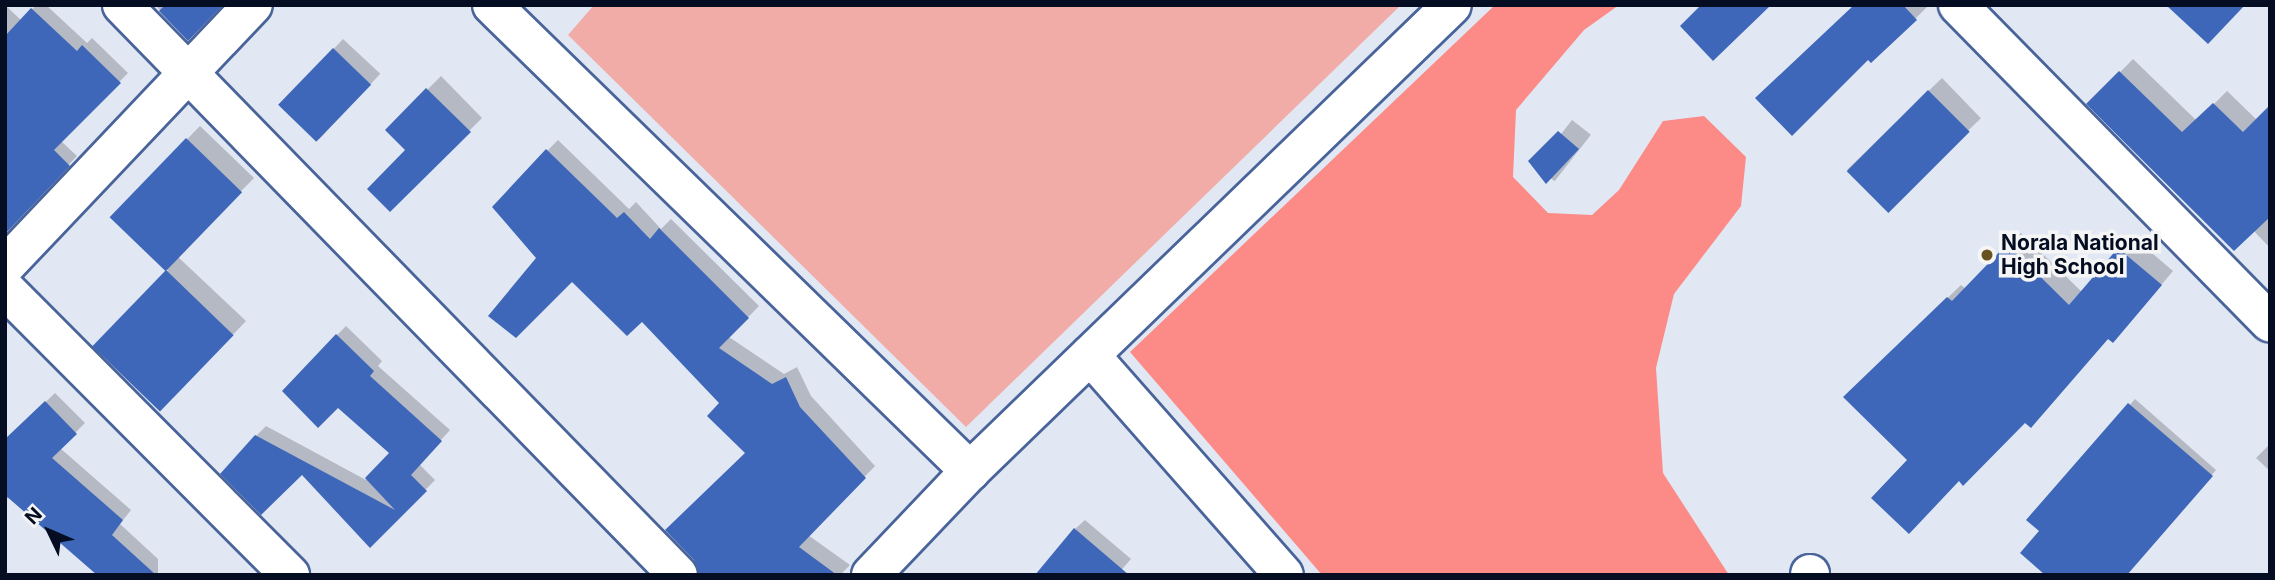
<!DOCTYPE html>
<style>
body{margin:0}
#map{position:relative;width:2275px;height:580px;overflow:hidden;background:#e1e8f4;font-family:Inter,sans-serif}
div>[style]{position:absolute}
[style*='--x']{left:calc(var(--x)*1px);top:calc(var(--y)*1px);width:calc(var(--w)*1px);rotate:calc(var(--a)*1deg)}
.green>*{inset:0;background:#f1aca8}
.forest>*{inset:0;background:#fc8b87}
.shadow>*{inset:0;background:#0003;transform-origin:0 0}
.building>*{inset:0;background:#3e67b9;transform-origin:0 0}
.roads{filter:drop-shadow(2px 0 #49649a) drop-shadow(-2px 0 #49649a) drop-shadow(0 2px #49649a) drop-shadow(0 -2px #49649a)}
.minor>*{height:38px;margin:-19px;padding:0 19px;transform-origin:19px;border-radius:19px;background:#fff}
.dots>*{width:19px;height:19px;translate:-50% -50%;box-sizing:border-box;border:4px solid #f5f5f5;border-radius:50%}
span{translate:-50% -50%;white-space:nowrap;text-align:center;line-height:1.15;-webkit-text-stroke:7px #f5f5f5;paint-order:stroke}
.poi-label{font-size:21px;color:#040d22;font-weight:700}
.left{translate:0 -50%;text-align:left}
.frame{position:absolute;inset:0;border:7px solid #040d22;pointer-events:none}
.north{position:absolute;left:14px;top:496px;width:70px;height:70px;-webkit-text-stroke:5px #f5f5f5;paint-order:stroke;rotate:314deg;font-size:19px;font-weight:700;line-height:28px;text-align:center;color:#040d22}
.north::after{content:'';display:block;margin:auto;width:24px;height:32px;background:#040d22;clip-path:polygon(50% 0,100% 100%,50% 72%,0 100%)}
</style>
<div id="map">
<div class="green">
<div style="clip-path:polygon(594px 5px,1401px 5px,966px 427px,568px 35px)"></div>
</div>
<div class="forest">
<div style="clip-path:polygon(1495px 5px,1619px 5px,1584px 30px,1516px 110px,1513px 177px,1548px 213px,1592px 215px,1619px 190px,1663px 121px,1704px 116px,1746px 157px,1741px 206px,1674px 294px,1656px 368px,1663px 473px,1729px 575px,1322px 575px,1130px 352px)"></div>
</div>
<div class="shadow">
<div style="clip-path:polygon(5px 5px,22px 21px,36px 5px,46px 5px,87px 43px,92px 38px,128px 73px,61px 141px,77px 156px,5px 232px)"></div>
<div style="clip-path:polygon(155px 5px,221px 5px,188px 39px)"></div>
<div style="clip-path:polygon(1855px 5px,1928px 6px,1915px 19px)"></div>
<div style="left:343px;top:39px;width:51px;height:90px;rotate:43deg"></div>
<div style="clip-path:polygon(2133px 59px,2197px 121px,2227px 91px,2257px 120px,2270px 108px,2270px 248px,2253px 230px,2089px 104px)"></div>
<div style="clip-path:polygon(441px 76px,482px 118px,390px 210px,407px 150px,387px 130px)"></div>
<div style="left:1942px;top:78px;width:56px;height:132px;rotate:46deg"></div>
<div style="left:1572px;top:120px;width:24px;height:59px;rotate:38deg"></div>
<div style="clip-path:polygon(200px 126px,254px 178px,177px 256px,246px 321px,173px 398px,97px 348px,168px 270px,112px 216px)"></div>
<div style="clip-path:polygon(558px 140px,629px 209px,636px 202px,661px 229px,671px 219px,759px 306px,729px 337px,784px 374px,797px 367px,811px 396px,875px 466px,808px 535px,850px 565px,840px 575px,700px 575px,747px 452px,721px 403px,642px 319px,539px 258px,547px 151px)"></div>
<div style="clip-path:polygon(2021px 233px,2082px 292px,2132px 236px,2173px 271px,2126px 327px,2109px 337px,1959px 479px,1909px 460px,1845px 397px,1961px 285px,1966px 289px)"></div>
<div style="clip-path:polygon(346px 326px,382px 361px,378px 366px,450px 430px,419px 464px,435px 480px,371px 545px,302px 473px,256px 436px,266px 426px,366px 480px,391px 453px,337px 335px)"></div>
<div style="clip-path:polygon(55px 393px,85px 423px,60px 448px,131px 510px,120px 524px,158px 559px,158px 575px,99px 575px,10px 497px,5px 500px,5px 441px)"></div>
<div style="clip-path:polygon(2135px 399px,2216px 470px,2126px 575px,2029px 520px)"></div>
<div style="clip-path:polygon(2270px 444px,2270px 471px,2256px 458px)"></div>
<div style="clip-path:polygon(1085px 520px,1131px 559px,1117px 575px,1075px 529px)"></div>
</div>
<div class="building">
<div style="clip-path:polygon(165px 5px,223px 5px,188px 41px,159px 11px)"></div>
<div style="clip-path:polygon(1701px 5px,1771px 5px,1713px 61px,1680px 26px)"></div>
<div style="clip-path:polygon(1854px 5px,1903px 5px,1917px 20px,1871px 63px,1868px 60px,1792px 136px,1755px 98px)"></div>
<div style="clip-path:polygon(2166px 5px,2245px 5px,2208px 44px)"></div>
<div style="clip-path:polygon(31px 8px,77px 51px,82px 45px,121px 83px,54px 150px,70px 166px,5px 234px,5px 36px)"></div>
<div style="left:333px;top:48px;width:53px;height:79px;rotate:44deg"></div>
<div style="clip-path:polygon(2119px 71px,2182px 132px,2213px 103px,2243px 132px,2270px 105px,2270px 217px,2234px 251px,2086px 104px)"></div>
<div style="clip-path:polygon(426px 88px,471px 132px,390px 212px,367px 189px,405px 150px,385px 130px)"></div>
<div style="left:1928px;top:90px;width:59px;height:115px;rotate:45deg"></div>
<div style="clip-path:polygon(1558px 131px,1579px 149px,1546px 184px,1528px 161px)"></div>
<div style="left:186px;top:138px;width:78px;height:110px;rotate:44deg"></div>
<div style="clip-path:polygon(546px 149px,617px 218px,624px 212px,650px 239px,659px 228px,749px 318px,719px 348px,772px 384px,786px 377px,800px 407px,866px 478px,799px 547px,837px 575px,699px 575px,694px 560px,665px 530px,745px 453px,707px 416px,719px 403px,642px 322px,627px 336px,572px 282px,516px 338px,488px 316px,536px 258px,492px 207px)"></div>
<div style="clip-path:polygon(2007px 244px,2069px 305px,2118px 248px,2162px 285px,2113px 343px,2108px 339px,2031px 428px,2025px 423px,1963px 486px,1959px 481px,1909px 534px,1871px 498px,1907px 460px,1843px 397px,1947px 297px,1952px 301px)"></div>
<div style="left:166px;top:270px;width:94px;height:106px;rotate:44deg"></div>
<div style="clip-path:polygon(336px 334px,374px 371px,370px 376px,442px 441px,411px 475px,427px 491px,370px 548px,302px 475px,261px 515px,220px 474px,255px 435px,395px 510px,365px 478px,389px 453px,338px 408px,318px 428px,282px 391px)"></div>
<div style="clip-path:polygon(45px 401px,77px 434px,52px 458px,123px 520px,112px 535px,156px 575px,97px 575px,5px 495px,5px 439px)"></div>
<div style="clip-path:polygon(2128px 403px,2213px 476px,2127px 575px,2045px 575px,2020px 553px,2039px 531px,2026px 520px)"></div>
<div style="clip-path:polygon(1074px 528px,1129px 575px,1035px 575px)"></div>
</div>
<div class="roads">
<div class="minor">
<div style="--x:122;--y:5;--w:796;--a:45.71"></div>
<div style="--x:492;--y:5;--w:668;--a:44.27"></div>
<div style="--x:1958;--y:5;--w:445;--a:45.5"></div>
<div style="--x:5;--y:266;--w:360;--a:-46.5"></div>
<div style="--x:5;--y:289;--w:404;--a:45.1"></div>
<div style="--x:1090;--y:355;--w:293;--a:48.6"></div>
<div style="--x:1810;--y:574;--w:1;--a:90"></div>
<div style="--x:871;--y:575;--w:144;--a:-46.4"></div>
<div style="--x:970;--y:471;--w:670;--a:-44.03"></div>
</div>
</div>
<div class="dots">
<div style="left:1987px;top:255px;background:#695222"></div>
</div>
<div class="poi-label">
<span class="left" style="left:2001px;top:255px">Norala National<br>High School</span>
</div>
<div class="frame"></div>
<div class="north">N</div>
</div>
